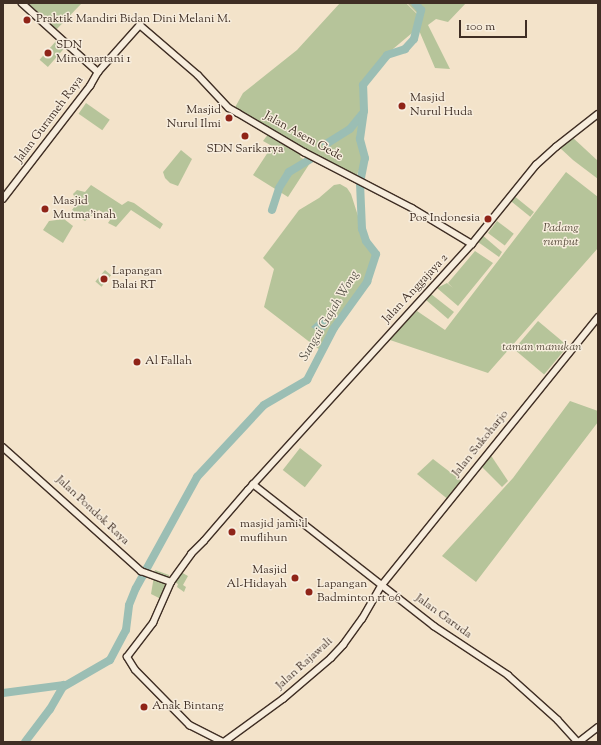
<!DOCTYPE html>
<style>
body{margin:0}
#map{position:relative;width:601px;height:745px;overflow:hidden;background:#f3e3ca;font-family:"Sorts Mill Goudy",serif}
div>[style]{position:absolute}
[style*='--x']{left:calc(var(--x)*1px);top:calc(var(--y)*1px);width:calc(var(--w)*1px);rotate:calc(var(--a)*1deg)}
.green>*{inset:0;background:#b6c49a;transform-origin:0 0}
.water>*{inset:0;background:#9bbeb4}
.river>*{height:8px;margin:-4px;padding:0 4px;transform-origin:4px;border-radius:4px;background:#9bbeb4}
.roads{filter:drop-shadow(1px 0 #3f2e24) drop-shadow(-1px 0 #3f2e24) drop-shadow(0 1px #3f2e24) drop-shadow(0 -1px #3f2e24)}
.secondary>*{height:5.5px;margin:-2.75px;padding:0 2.75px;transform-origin:2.75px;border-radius:2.75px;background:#f7eddd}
.dots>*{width:11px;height:11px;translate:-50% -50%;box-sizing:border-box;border:2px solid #f7eddd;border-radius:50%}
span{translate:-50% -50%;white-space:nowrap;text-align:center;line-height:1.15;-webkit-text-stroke:3px #f7eddd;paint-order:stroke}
.poi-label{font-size:12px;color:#3f2e24}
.left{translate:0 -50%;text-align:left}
.right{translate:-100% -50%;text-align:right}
.street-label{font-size:12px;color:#3f2e24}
.park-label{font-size:12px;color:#574c3c;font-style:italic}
.water-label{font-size:13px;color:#565248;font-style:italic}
.frame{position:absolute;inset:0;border:4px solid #3f2e24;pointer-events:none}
.scale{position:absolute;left:459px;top:20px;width:68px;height:18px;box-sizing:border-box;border:2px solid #3f2e24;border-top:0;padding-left:5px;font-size:12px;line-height:14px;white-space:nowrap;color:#3f2e24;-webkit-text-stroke:3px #f7eddd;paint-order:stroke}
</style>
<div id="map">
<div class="green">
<div style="clip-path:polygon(26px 3px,82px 3px,54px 32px)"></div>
<div style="clip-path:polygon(340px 3px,406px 3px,419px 16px,419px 9px,417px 13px,407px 3px,466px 3px,448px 22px,436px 19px,428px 25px,450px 69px,435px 68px,418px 28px,387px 54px,360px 85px,364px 111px,359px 139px,364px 158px,356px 177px,233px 111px,243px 93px,297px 50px)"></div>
<div style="left:56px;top:41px;width:11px;height:25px;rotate:41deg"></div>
<div style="left:86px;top:103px;width:29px;height:13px;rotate:35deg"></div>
<div style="clip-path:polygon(269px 133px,302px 152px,300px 157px,310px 163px,288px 197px,253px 175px,272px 146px,263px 141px)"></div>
<div style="clip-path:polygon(571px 136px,598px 161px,598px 179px,573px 160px,559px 147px)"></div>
<div style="clip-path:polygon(181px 150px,192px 159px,178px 186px,170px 183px,165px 178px,163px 172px)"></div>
<div style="clip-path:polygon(566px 172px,598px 197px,598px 248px,488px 373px,387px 339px,417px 311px,445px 330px)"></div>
<div style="clip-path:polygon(340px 184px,347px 188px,351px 194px,366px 241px,376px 254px,367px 282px,320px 350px,264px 307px,274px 269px,263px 258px,299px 210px,319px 198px,334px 185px)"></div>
<div style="clip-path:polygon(91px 185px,122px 205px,128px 201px,134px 203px,163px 224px,160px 229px,131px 210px,116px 227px,108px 223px,110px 220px,108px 216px,99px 210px,85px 221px,80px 218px,72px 210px,75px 206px,76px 200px,73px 194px,77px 190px,85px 192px)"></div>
<div style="left:513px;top:195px;width:27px;height:6px;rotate:39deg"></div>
<div style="clip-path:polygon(64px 219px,73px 226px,63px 243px,43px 230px,49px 221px)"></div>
<div style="left:497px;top:221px;width:21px;height:15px;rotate:37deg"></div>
<div style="clip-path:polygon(481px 234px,502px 252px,499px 257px,478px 242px)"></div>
<div style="clip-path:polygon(475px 251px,493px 263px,458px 306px,437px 288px,447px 283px,453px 288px,448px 283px)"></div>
<div style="left:105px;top:270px;width:8px;height:15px;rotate:40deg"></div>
<div style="clip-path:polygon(431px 294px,454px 312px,448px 319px,426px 300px)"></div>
<div style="left:538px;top:321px;width:39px;height:37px;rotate:40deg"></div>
<div style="clip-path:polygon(570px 401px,598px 411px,598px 422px,476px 582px,442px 556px,513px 478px)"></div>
<div style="left:300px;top:448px;width:28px;height:28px;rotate:38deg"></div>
<div style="clip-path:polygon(488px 451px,508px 481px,502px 487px,478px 463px)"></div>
<div style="clip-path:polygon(433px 459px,463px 482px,450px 501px,417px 474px)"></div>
<div style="clip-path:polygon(155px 570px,169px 575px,165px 601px,151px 594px)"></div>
<div style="clip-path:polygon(179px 571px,188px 576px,183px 585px,186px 587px,184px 592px,177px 587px,178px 584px,173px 581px)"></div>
</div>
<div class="water">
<div style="clip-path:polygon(321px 318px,330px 324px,324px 331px,321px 329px,319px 332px,311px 327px)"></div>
</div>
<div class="river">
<div style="--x:326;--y:144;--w:28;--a:-32"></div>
<div style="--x:350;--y:129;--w:19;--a:-51"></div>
<div style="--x:272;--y:210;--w:23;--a:-72"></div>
<div style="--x:279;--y:188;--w:19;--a:-58"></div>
<div style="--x:289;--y:172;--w:26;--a:-31"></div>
<div style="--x:63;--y:687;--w:54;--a:-29.9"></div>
<div style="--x:110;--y:660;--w:34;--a:-62"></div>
<div style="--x:126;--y:630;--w:25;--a:-83"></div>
<div style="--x:129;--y:605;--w:18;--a:-68"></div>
<div style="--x:136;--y:588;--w:127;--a:-61.2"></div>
<div style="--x:197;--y:477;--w:98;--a:-47.1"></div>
<div style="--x:264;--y:405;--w:50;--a:-30.2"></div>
<div style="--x:307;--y:380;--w:59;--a:-62.6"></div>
<div style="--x:334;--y:328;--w:57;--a:-54.3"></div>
<div style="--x:367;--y:282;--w:29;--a:-72"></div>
<div style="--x:376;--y:254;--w:16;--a:-128"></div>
<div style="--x:366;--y:241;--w:13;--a:-108"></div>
<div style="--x:362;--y:229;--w:46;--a:-92.5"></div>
<div style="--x:360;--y:183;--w:25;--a:-79"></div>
<div style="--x:365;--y:158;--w:20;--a:-105"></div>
<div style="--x:360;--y:139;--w:28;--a:-82"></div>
<div style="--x:364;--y:111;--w:26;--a:-92"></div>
<div style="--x:363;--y:85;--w:38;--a:-51"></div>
<div style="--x:387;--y:55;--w:19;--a:-18"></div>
<div style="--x:405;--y:49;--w:13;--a:-48"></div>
<div style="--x:414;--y:39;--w:30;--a:-76"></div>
<div style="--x:421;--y:10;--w:9;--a:-131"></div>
<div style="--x:3;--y:693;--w:62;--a:-7.5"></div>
<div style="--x:64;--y:685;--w:28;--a:120"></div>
<div style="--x:50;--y:709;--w:41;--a:127.1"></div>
</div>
<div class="roads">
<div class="secondary">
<div style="--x:22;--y:3;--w:103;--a:42.2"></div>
<div style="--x:3;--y:199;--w:143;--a:-52.4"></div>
<div style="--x:90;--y:86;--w:16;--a:-60"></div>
<div style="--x:98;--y:72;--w:63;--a:-48.2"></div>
<div style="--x:140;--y:25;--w:77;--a:40.8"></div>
<div style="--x:198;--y:75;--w:45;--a:46.8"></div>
<div style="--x:229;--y:108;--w:10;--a:29"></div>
<div style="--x:238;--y:113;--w:77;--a:30.6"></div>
<div style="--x:304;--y:152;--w:122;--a:27.4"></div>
<div style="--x:412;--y:208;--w:70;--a:31"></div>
<div style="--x:3;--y:447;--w:186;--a:41.9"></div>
<div style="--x:141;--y:571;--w:32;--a:20"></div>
<div style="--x:253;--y:484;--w:230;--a:38.1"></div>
<div style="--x:434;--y:626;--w:89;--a:33.5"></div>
<div style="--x:508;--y:675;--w:67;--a:42"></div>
<div style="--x:558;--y:720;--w:30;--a:48"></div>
<div style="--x:222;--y:742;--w:36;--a:-153"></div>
<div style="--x:190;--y:726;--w:78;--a:-134.5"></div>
<div style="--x:135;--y:670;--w:15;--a:-122"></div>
<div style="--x:127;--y:657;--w:43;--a:-52.6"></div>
<div style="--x:153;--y:623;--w:45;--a:-66.3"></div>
<div style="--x:171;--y:582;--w:34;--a:-54"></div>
<div style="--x:191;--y:554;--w:18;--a:-45"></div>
<div style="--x:204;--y:541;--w:67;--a:-49.2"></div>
<div style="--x:248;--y:490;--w:333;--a:-47.7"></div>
<div style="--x:472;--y:244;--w:102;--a:-51"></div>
<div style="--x:536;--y:165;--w:27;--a:-42"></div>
<div style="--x:556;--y:147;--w:53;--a:-38.2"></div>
<div style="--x:224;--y:742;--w:73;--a:-36.1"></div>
<div style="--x:283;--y:699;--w:63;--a:-40.5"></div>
<div style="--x:331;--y:658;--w:18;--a:-47"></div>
<div style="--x:343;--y:645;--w:32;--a:-54"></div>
<div style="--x:362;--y:619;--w:39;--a:-60"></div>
<div style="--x:382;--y:585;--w:344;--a:-51.1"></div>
<div style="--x:579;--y:742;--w:24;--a:-38"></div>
</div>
</div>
<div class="dots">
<div style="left:27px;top:20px;background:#8f2418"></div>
<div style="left:48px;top:53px;background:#8f2418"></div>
<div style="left:402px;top:106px;background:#8f2418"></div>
<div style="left:229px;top:118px;background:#8f2418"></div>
<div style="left:245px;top:136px;background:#8f2418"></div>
<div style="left:45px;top:209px;background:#8f2418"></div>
<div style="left:488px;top:219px;background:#8f2418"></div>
<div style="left:104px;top:279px;background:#8f2418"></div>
<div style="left:137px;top:362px;background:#8f2418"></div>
<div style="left:232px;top:532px;background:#8f2418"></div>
<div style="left:295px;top:578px;background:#8f2418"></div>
<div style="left:309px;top:592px;background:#8f2418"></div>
<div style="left:144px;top:707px;background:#8f2418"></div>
</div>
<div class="poi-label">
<span class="left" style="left:36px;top:20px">Praktik Mandiri Bidan Dini Melani M.</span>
<span class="left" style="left:56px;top:53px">SDN<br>Minomartani 1</span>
<span class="left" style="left:410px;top:106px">Masjid<br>Nurul Huda</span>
<span class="right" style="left:221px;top:118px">Masjid<br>Nurul Ilmi</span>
<span style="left:245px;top:150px">SDN Sarikarya</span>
<span class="left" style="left:53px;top:209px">Masjid<br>Mutma'inah</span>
<span class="right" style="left:480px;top:219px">Pos Indonesia</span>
<span class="left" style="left:112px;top:279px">Lapangan<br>Balai RT</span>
<span class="left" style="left:145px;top:362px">Al Fallah</span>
<span class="left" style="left:240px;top:532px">masjid jami'il<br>muflihun</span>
<span class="right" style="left:287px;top:578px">Masjid<br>Al-Hidayah</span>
<span class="left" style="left:317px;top:592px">Lapangan<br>Badminton rt 06</span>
<span class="left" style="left:152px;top:707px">Anak Bintang</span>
</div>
<div class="street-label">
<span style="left:50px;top:120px;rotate:-53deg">Jalan Gurameh Raya</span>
<span style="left:303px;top:137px;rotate:29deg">Jalan Asem Gede</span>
<span style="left:416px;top:289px;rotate:-47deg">Jalan Anggajaya 2</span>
<span style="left:481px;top:444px;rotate:-51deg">Jalan Sukoharjo</span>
<span style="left:92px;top:511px;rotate:43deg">Jalan Pondok Raya</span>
<span style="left:443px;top:617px;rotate:36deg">Jalan Garuda</span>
<span style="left:305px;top:664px;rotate:-42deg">Jalan Rajawali</span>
</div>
<div class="park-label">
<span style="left:561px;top:236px">Padang<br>rumput</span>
<span style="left:542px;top:348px">taman manukan</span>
</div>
<div class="water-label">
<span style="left:330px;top:316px;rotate:-59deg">Sungai Gajah Wong</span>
</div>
<div class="frame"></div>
<div class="scale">100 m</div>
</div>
